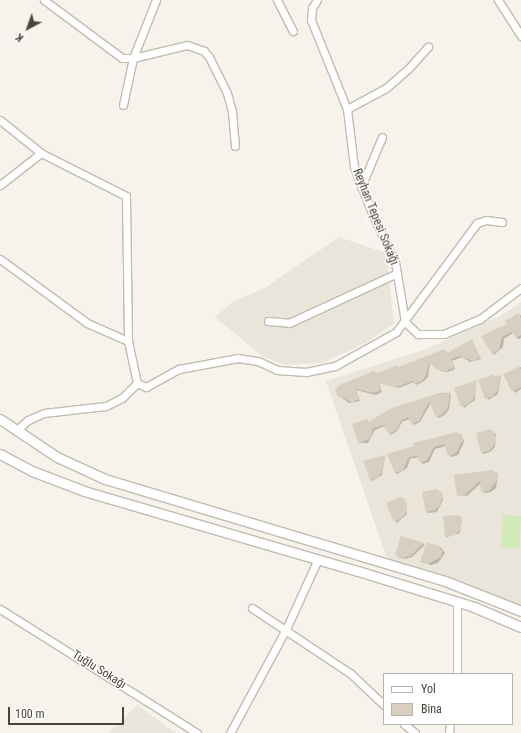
<!DOCTYPE html>
<meta charset="utf-8">
<style>
body{margin:0}
#map{position:relative;width:521px;height:733px;overflow:hidden;background:#f6f3ec;font-family:"Roboto Condensed",sans-serif}
div>[style]{position:absolute}
[style*='--x']{left:calc(var(--x)*1px);top:calc(var(--y)*1px);width:calc(var(--w)*1px);rotate:calc(var(--a)*1deg)}
.residential>*{inset:0;background:#eae5da}
.green>*{inset:0;background:#d2eab5;transform-origin:0 0}
.shadow>*{inset:0;background:#0003}
.building>*{inset:0;background:#d8cfc1}
.roads{filter:drop-shadow(1px 0 #c2bbae) drop-shadow(-1px 0 #c2bbae) drop-shadow(0 1px #c2bbae) drop-shadow(0 -1px #c2bbae)}
.minor>*{height:7px;margin:-3.5px;padding:0 3.5px;transform-origin:3.5px;border-radius:3.5px;background:#fff}
.tertiary>*{height:9px;margin:-4.5px;padding:0 4.5px;transform-origin:4.5px;border-radius:4.5px;background:#fff}
span{translate:-50% -50%;white-space:nowrap;text-align:center;line-height:1.15;-webkit-text-stroke:3px #fff;paint-order:stroke}
.street-label{font-size:12px;color:#4b4439}
.legend{position:absolute;left:383px;top:673px;width:130px;height:52px;box-sizing:border-box;background:#fff;border:1px solid #b7b4b0;margin:0;padding:5px 7px;list-style:none;font-size:12px;color:#4b4439}
.legend li{display:flex;align-items:center;gap:8px;height:20px}
.legend b{width:20px;border:1px solid #b7b4b0}
.north{position:absolute;left:8px;top:8px;width:40px;height:40px;-webkit-text-stroke:3px #fff;paint-order:stroke;rotate:221deg;font-size:11px;font-weight:700;line-height:16px;text-align:center;color:#4b4439}
.north::after{content:'';display:block;margin:auto;width:14px;height:18px;background:#4b4439;clip-path:polygon(50% 0,100% 100%,50% 72%,0 100%)}
.scale{position:absolute;left:8px;top:707px;width:116px;height:18px;box-sizing:border-box;border:2px solid #4b4439;border-top:0;padding-left:5px;font-size:12px;line-height:14px;white-space:nowrap;color:#4b4439;-webkit-text-stroke:3px #fff;paint-order:stroke}
</style>
<div id="map">
<div class="residential">
<div style="clip-path:polygon(339px 237px,386px 253px,394px 324px,365px 343px,323px 363px,284px 365px,262px 356px,215px 317px,236px 300px,263px 289px)"></div>
<div style="clip-path:polygon(521px 302px,521px 611px,388px 562px,326px 381px,426px 349px,500px 316px)"></div>
<div style="clip-path:polygon(137px 705px,176px 733px,109px 733px)"></div>
</div>
<div class="green">
<div style="left:503px;top:515px;width:18px;height:32px;rotate:3deg"></div>
</div>
<div class="shadow">
<div style="clip-path:polygon(521px 315px,521px 338px,518px 339px,513px 333px,504px 339px,503px 347px,494px 355px,482px 337px,508px 325px,506px 321px)"></div>
<div style="clip-path:polygon(472px 340px,481px 359px,470px 362px,462px 357px,452px 361px,455px 369px,448px 372px,441px 371px,430px 363px,428px 377px,423px 382px,416px 385px,414px 382px,399px 388px,379px 383px,382px 392px,376px 395px,356px 390px,360px 401px,349px 403px,339px 396px,374px 372px,376px 374px,399px 368px,445px 350px,448px 354px)"></div>
<div style="clip-path:polygon(521px 367px,521px 389px,515px 393px,505px 374px)"></div>
<div style="clip-path:polygon(501px 376px,498px 394px,488px 400px,480px 380px)"></div>
<div style="clip-path:polygon(476px 381px,475px 400px,464px 408px,455px 388px)"></div>
<div style="clip-path:polygon(442px 393px,451px 394px,449px 409px,445px 415px,438px 418px,431px 403px,420px 422px,414px 425px,410px 419px,402px 422px,397px 431px,391px 435px,385px 426px,375px 430px,368px 443px,360px 443px,367px 421px,369px 422px)"></div>
<div style="clip-path:polygon(490px 430px,496px 434px,495px 447px,490px 452px,483px 454px,482px 452px)"></div>
<div style="clip-path:polygon(457px 433px,462px 436px,464px 442px,458px 455px,451px 457px,446px 446px,435px 449px,429px 462px,422px 464px,419px 457px,410px 459px,407px 468px,397px 474px,396px 473px,388px 455px)"></div>
<div style="clip-path:polygon(385px 456px,382px 475px,372px 481px,371px 480px)"></div>
<div style="clip-path:polygon(493px 471px,498px 475px,496px 488px,491px 492px,484px 493px,481px 483px,467px 496px,458px 495px)"></div>
<div style="clip-path:polygon(437px 490px,442px 494px,443px 500px,437px 512px,428px 513px,427px 512px)"></div>
<div style="clip-path:polygon(405px 501px,407px 514px,397px 523px,395px 521px)"></div>
<div style="clip-path:polygon(461px 518px,460px 533px,447px 537px,446px 536px)"></div>
<div style="clip-path:polygon(401px 537px,424px 544px,425px 545px,412px 557px,405px 559px,398px 557px)"></div>
<div style="clip-path:polygon(441px 547px,445px 553px,438px 563px,431px 565px,422px 562px)"></div>
</div>
<div class="building">
<div style="clip-path:polygon(518px 313px,521px 318px,521px 335px,516px 338px,512px 332px,502px 337px,499px 350px,492px 354px,481px 336px,507px 324px,505px 321px)"></div>
<div style="clip-path:polygon(472px 339px,480px 358px,473px 361px,460px 356px,451px 359px,454px 368px,446px 371px,438px 370px,429px 363px,426px 375px,422px 381px,414px 384px,413px 381px,397px 387px,378px 383px,381px 390px,374px 393px,355px 389px,359px 399px,352px 402px,338px 396px,335px 389px,338px 388px,337px 386px,374px 371px,375px 374px,397px 365px,398px 367px,445px 349px,447px 353px)"></div>
<div style="clip-path:polygon(518px 367px,521px 369px,521px 387px,512px 392px,503px 374px)"></div>
<div style="clip-path:polygon(493px 374px,494px 377px,501px 374px,498px 390px,493px 396px,485px 399px,478px 380px)"></div>
<div style="clip-path:polygon(477px 380px,474px 398px,469px 404px,461px 407px,454px 388px)"></div>
<div style="clip-path:polygon(442px 392px,443px 394px,450px 392px,448px 407px,443px 414px,436px 417px,429px 402px,419px 421px,411px 424px,408px 417px,401px 421px,396px 430px,389px 434px,383px 425px,373px 428px,370px 438px,359px 444px,352px 424px,367px 419px,368px 422px,392px 408px)"></div>
<div style="clip-path:polygon(491px 429px,491px 432px,494px 431px,496px 438px,494px 445px,489px 451px,481px 453px,476px 433px)"></div>
<div style="clip-path:polygon(457px 432px,458px 434px,461px 433px,463px 440px,456px 453px,448px 456px,444px 444px,434px 447px,427px 460px,420px 463px,417px 455px,408px 458px,403px 470px,395px 473px,387px 454px,414px 446px,413px 443px)"></div>
<div style="clip-path:polygon(385px 455px,382px 472px,377px 478px,370px 480px,363px 461px)"></div>
<div style="clip-path:polygon(493px 470px,494px 472px,497px 472px,498px 479px,489px 491px,481px 492px,480px 481px,465px 495px,457px 496px,454px 475px)"></div>
<div style="clip-path:polygon(437px 489px,438px 492px,441px 491px,442px 498px,440px 505px,435px 510px,426px 512px,422px 492px)"></div>
<div style="clip-path:polygon(400px 497px,404px 498px,407px 504px,406px 512px,402px 518px,394px 522px,386px 503px)"></div>
<div style="clip-path:polygon(458px 515px,462px 517px,462px 524px,459px 531px,453px 536px,445px 536px,443px 516px)"></div>
<div style="clip-path:polygon(401px 536px,424px 543px,410px 556px,403px 558px,395px 555px)"></div>
<div style="clip-path:polygon(427px 542px,441px 547px,440px 549px,443px 550px,441px 557px,428px 564px,420px 562px)"></div>
</div>
<div class="roads">
<div class="minor">
<div style="--x:44;--y:0;--w:97;--a:36.6"></div>
<div style="--x:122;--y:58;--w:11;--a:0"></div>
<div style="--x:133;--y:58;--w:56;--a:-13.5"></div>
<div style="--x:187;--y:45;--w:18;--a:19"></div>
<div style="--x:204;--y:51;--w:8;--a:50"></div>
<div style="--x:209;--y:57;--w:40;--a:63.4"></div>
<div style="--x:227;--y:93;--w:20;--a:75"></div>
<div style="--x:232;--y:112;--w:34;--a:85"></div>
<div style="--x:277;--y:0;--w:35;--a:63"></div>
<div style="--x:317;--y:0;--w:9;--a:122"></div>
<div style="--x:312;--y:8;--w:12;--a:95"></div>
<div style="--x:311;--y:20;--w:96;--a:68"></div>
<div style="--x:347;--y:109;--w:58;--a:83.1"></div>
<div style="--x:354;--y:167;--w:49;--a:68.6"></div>
<div style="--x:372;--y:213;--w:54;--a:64.9"></div>
<div style="--x:395;--y:262;--w:61;--a:80.5"></div>
<div style="--x:405;--y:322;--w:18;--a:43"></div>
<div style="--x:418;--y:334;--w:26;--a:0"></div>
<div style="--x:444;--y:334;--w:39;--a:-23"></div>
<div style="--x:480;--y:319;--w:51;--a:-37.1"></div>
<div style="--x:498;--y:0;--w:43;--a:57.4"></div>
<div style="--x:123;--y:105;--w:48;--a:-78"></div>
<div style="--x:133;--y:58;--w:62;--a:-68.4"></div>
<div style="--x:347;--y:109;--w:44;--a:-28.3"></div>
<div style="--x:386;--y:88;--w:29;--a:-41"></div>
<div style="--x:408;--y:69;--w:30;--a:-48"></div>
<div style="--x:0;--y:120;--w:53;--a:38.8"></div>
<div style="--x:41;--y:153;--w:95;--a:26.8"></div>
<div style="--x:126;--y:196;--w:145;--a:89.2"></div>
<div style="--x:128;--y:341;--w:43;--a:77.9"></div>
<div style="--x:0;--y:185;--w:52;--a:-38"></div>
<div style="--x:361;--y:187;--w:54;--a:-67.2"></div>
<div style="--x:0;--y:259;--w:108;--a:36.3"></div>
<div style="--x:87;--y:323;--w:45;--a:23.7"></div>
<div style="--x:268;--y:321;--w:21;--a:5"></div>
<div style="--x:289;--y:323;--w:119;--a:-24.8"></div>
<div style="--x:16;--y:431;--w:16;--a:-43"></div>
<div style="--x:28;--y:420;--w:17;--a:-24"></div>
<div style="--x:44;--y:413;--w:62;--a:-6.4"></div>
<div style="--x:106;--y:406;--w:18;--a:-27"></div>
<div style="--x:122;--y:398;--w:21;--a:-45"></div>
<div style="--x:137;--y:383;--w:10;--a:24"></div>
<div style="--x:146;--y:387;--w:38;--a:-29"></div>
<div style="--x:179;--y:369;--w:60;--a:-10.6"></div>
<div style="--x:238;--y:358;--w:20;--a:9"></div>
<div style="--x:258;--y:361;--w:21;--a:25"></div>
<div style="--x:277;--y:370;--w:29;--a:4"></div>
<div style="--x:306;--y:372;--w:30;--a:-12"></div>
<div style="--x:335;--y:366;--w:70;--a:-29.1"></div>
<div style="--x:396;--y:332;--w:136;--a:-53.4"></div>
<div style="--x:477;--y:223;--w:9;--a:-18"></div>
<div style="--x:486;--y:220;--w:16;--a:7"></div>
<div style="--x:252;--y:608;--w:118;--a:33.6"></div>
<div style="--x:350;--y:673;--w:47;--a:43.3"></div>
<div style="--x:0;--y:609;--w:233;--a:32.2"></div>
<div style="--x:457;--y:674;--w:72;--a:-90"></div>
<div style="--x:404;--y:724;--w:14;--a:39"></div>
<div style="--x:230;--y:733;--w:118;--a:-61.7"></div>
<div style="--x:286;--y:629;--w:77;--a:-65.4"></div>
<div style="--x:449;--y:733;--w:9;--a:-84"></div>
</div>
<div class="tertiary">
<div style="--x:0;--y:419;--w:69;--a:33.7"></div>
<div style="--x:57;--y:457;--w:53;--a:24.6"></div>
<div style="--x:105;--y:479;--w:355;--a:16.7"></div>
<div style="--x:445;--y:581;--w:82;--a:21.5"></div>
<div style="--x:0;--y:454;--w:36;--a:28"></div>
<div style="--x:32;--y:471;--w:56;--a:21"></div>
<div style="--x:84;--y:491;--w:285;--a:16.3"></div>
<div style="--x:358;--y:571;--w:121;--a:17.2"></div>
<div style="--x:474;--y:607;--w:51;--a:23.1"></div>
</div>
</div>
<div class="street-label">
<span style="left:375px;top:217px;rotate:68deg">Reyhan Tepesi Sokağı</span>
<span style="left:99px;top:670px;rotate:32deg">Tuğlu Sokağı</span>
</div>
<ul class="legend">
<li><b style="height:5px;background:#fff"></b>Yol</li>
<li><b style="height:11px;background:#d8cfc1"></b>Bina</li>
</ul>
<div class="north">K</div>
<div class="scale">100 m</div>
</div>
